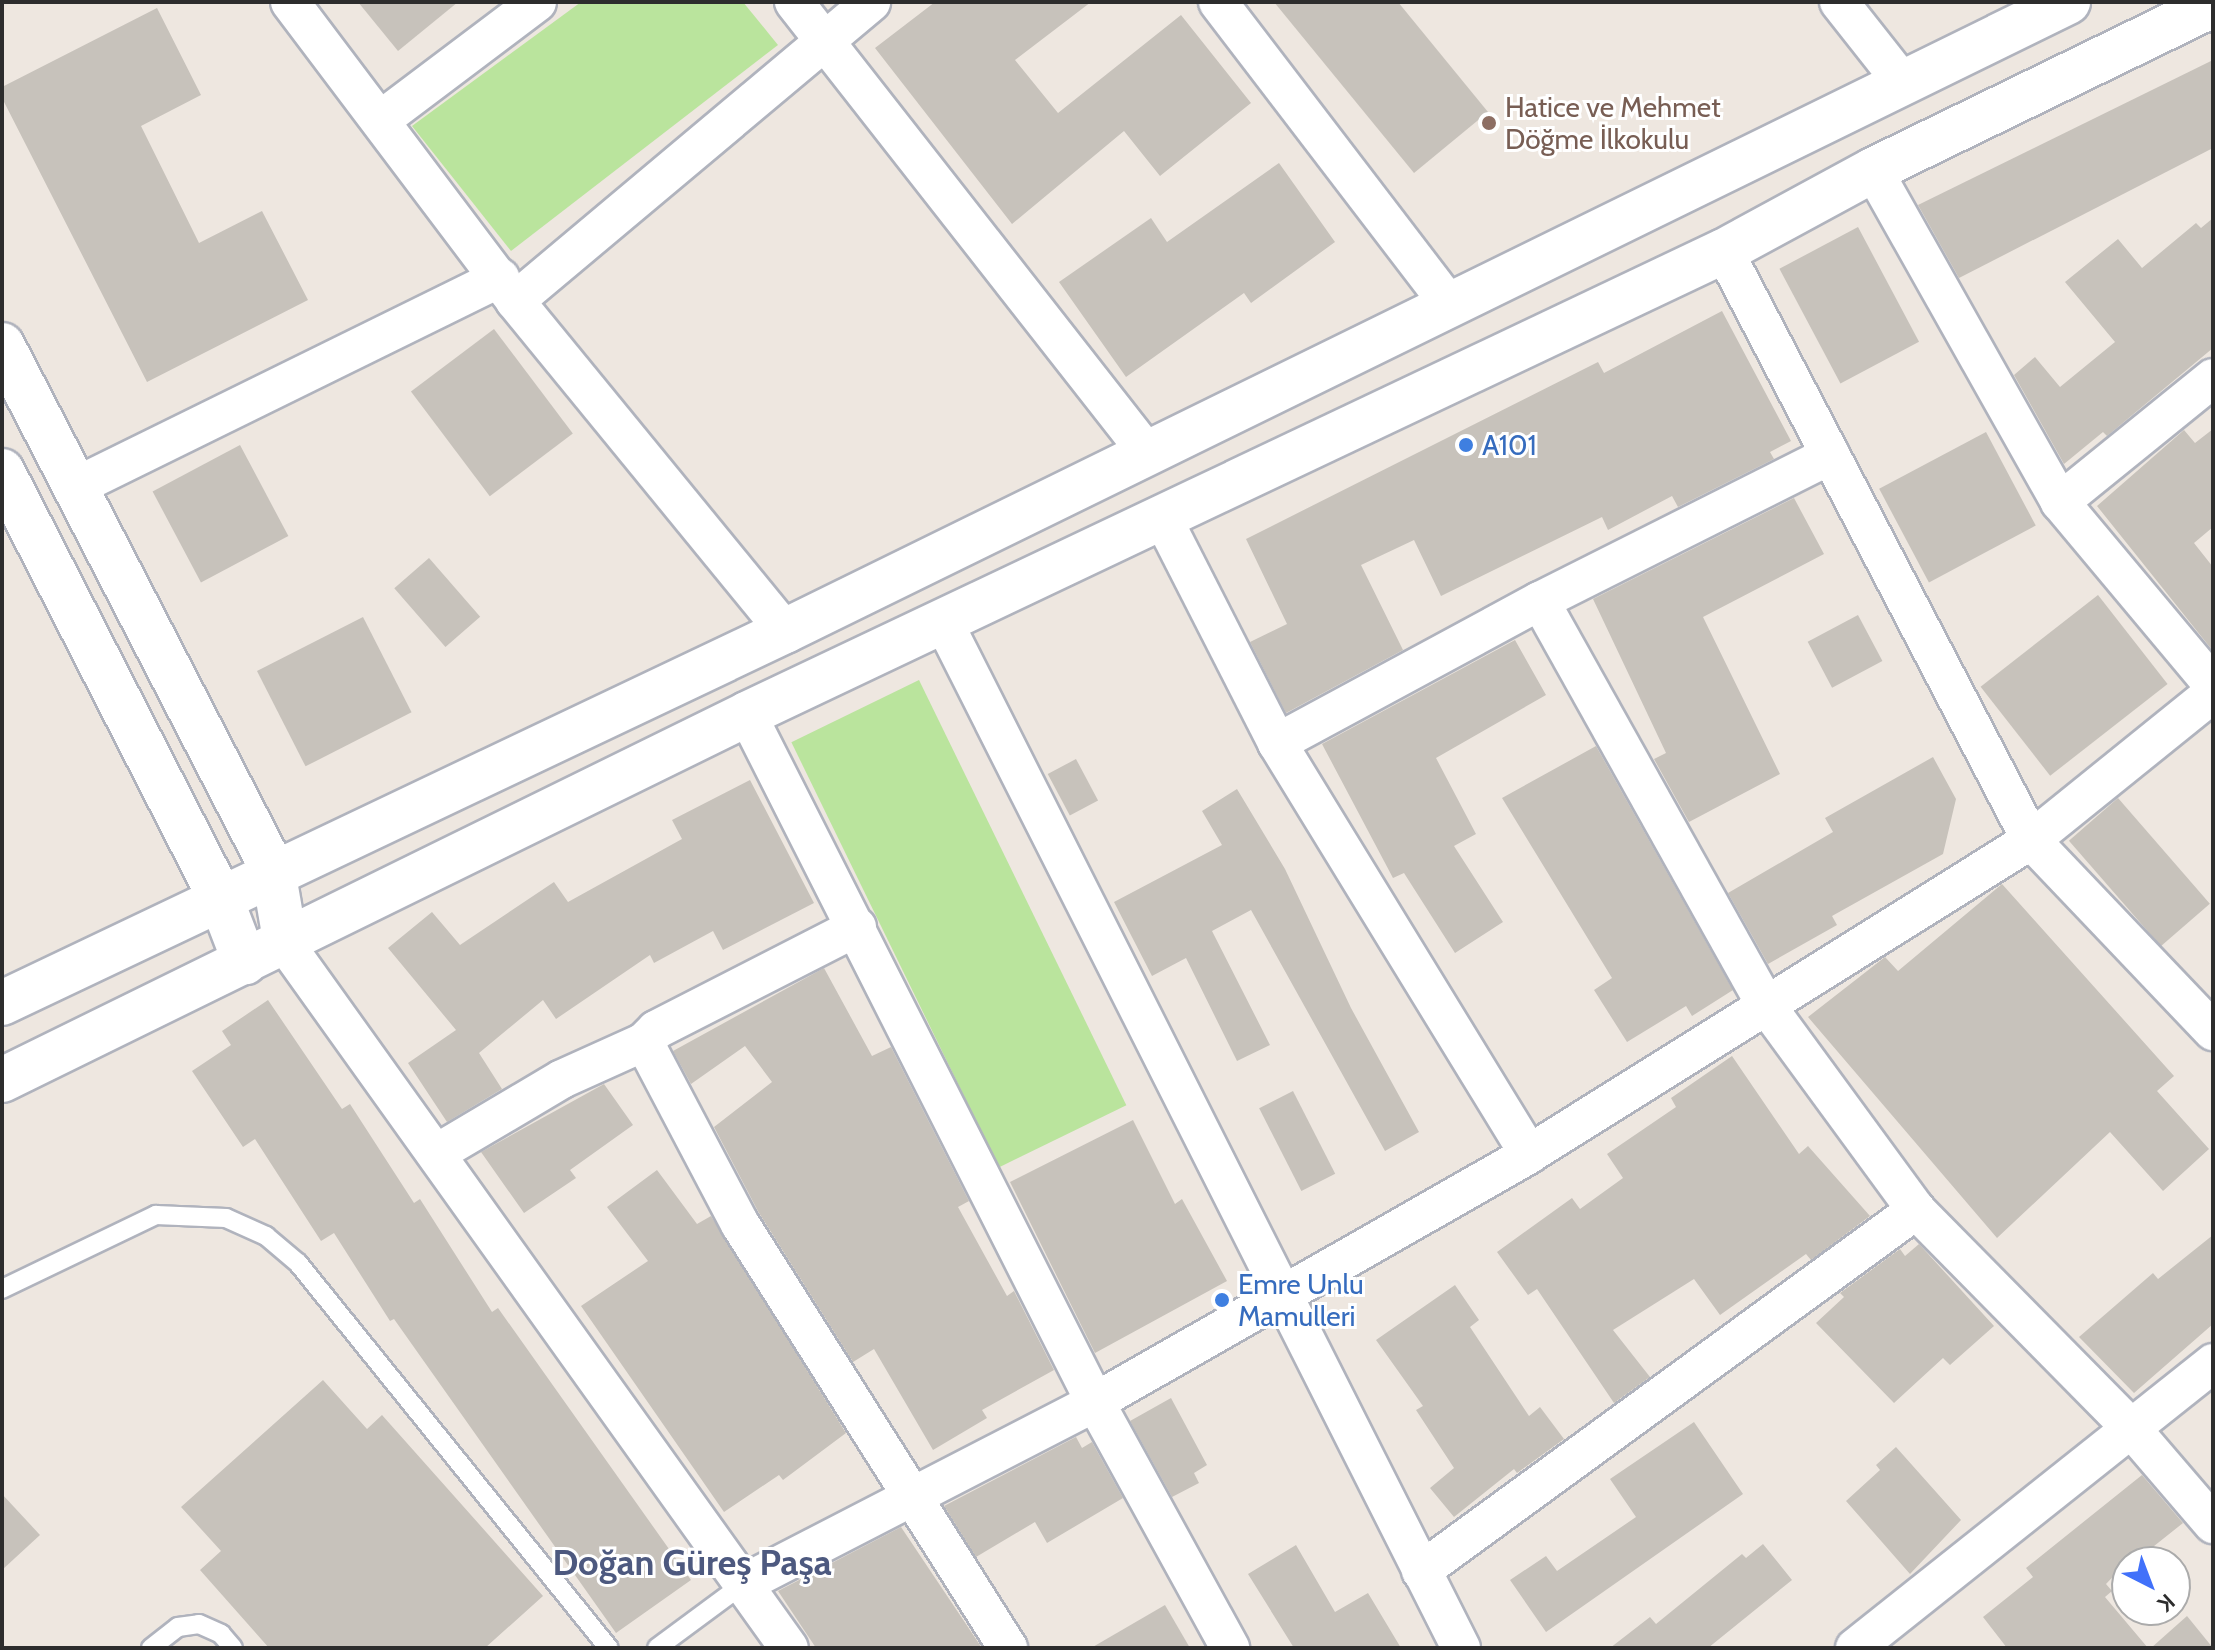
<!DOCTYPE html>
<meta charset="utf-8">
<style>
body{margin:0}
#map{position:relative;width:2215px;height:1650px;overflow:hidden;background:#eee7e0;font-family:Cabin,sans-serif}
div>[style]{position:absolute}
[style*='--x']{left:calc(var(--x)*1px);top:calc(var(--y)*1px);width:calc(var(--w)*1px);rotate:calc(var(--a)*1deg)}
.green>*{inset:0;background:#bae49d;transform-origin:0 0}
.building>*{inset:0;background:#c7c2bb;transform-origin:0 0}
.roads{filter:drop-shadow(2px 0 #b0b3bd) drop-shadow(-2px 0 #b0b3bd) drop-shadow(0 2px #b0b3bd) drop-shadow(0 -2px #b0b3bd)}
.lane>*{height:18px;margin:-9px;padding:0 9px;transform-origin:9px;border-radius:9px;background:#fff}
.street>*{height:38px;margin:-19px;padding:0 19px;transform-origin:19px;border-radius:19px;background:#fff}
.secondary>*{height:44px;margin:-22px;padding:0 22px;transform-origin:22px;border-radius:22px;background:#fff}
.dots>*{width:22px;height:22px;translate:-50% -50%;box-sizing:border-box;border:4px solid #fff;border-radius:50%}
span{translate:-50% -50%;white-space:nowrap;text-align:center;line-height:1.15;-webkit-text-stroke:6px #fff;paint-order:stroke}
.education-label{font-size:28px;color:#785e54}
.left{translate:0 -50%;text-align:left}
.shop-label{font-size:28px;color:#366cbe}
.district-label{font-size:36px;color:#4d597f;font-weight:700}
.frame{position:absolute;inset:0;border:4px solid #2d2d2d;pointer-events:none}
.north{position:absolute;left:2111px;top:1546px;width:80px;height:80px;box-sizing:border-box;background:#fff;border:2px solid #ababab;border-radius:50%;rotate:138deg;font-size:22px;font-weight:700;line-height:32px;text-align:center;color:#2d2d2d}
.north::after{content:'';display:block;margin:auto;width:28px;height:36px;background:#4171fa;clip-path:polygon(50% 0,100% 100%,50% 72%,0 100%)}
</style>
<div id="map">
<div class="green">
<div style="clip-path:polygon(581px 2px,743px 2px,778px 45px,511px 251px,412px 126px)"></div>
<div style="left:919px;top:680px;width:473px;height:142px;rotate:64deg"></div>
</div>
<div class="building">
<div style="clip-path:polygon(358px 2px,458px 2px,398px 51px)"></div>
<div style="clip-path:polygon(935px 2px,1091px 2px,1015px 60px,1058px 113px,1181px 15px,1251px 103px,1160px 176px,1124px 131px,1012px 224px,875px 48px)"></div>
<div style="clip-path:polygon(1274px 2px,1398px 2px,1488px 112px,1414px 173px)"></div>
<div style="clip-path:polygon(157px 8px,201px 95px,141px 126px,199px 243px,262px 211px,308px 300px,147px 382px,2px 98px,2px 87px)"></div>
<div style="clip-path:polygon(2213px 60px,2213px 148px,1959px 278px,1918px 205px)"></div>
<div style="clip-path:polygon(1279px 163px,1335px 242px,1251px 303px,1244px 293px,1126px 377px,1059px 282px,1151px 218px,1167px 242px)"></div>
<div style="clip-path:polygon(2213px 218px,2213px 348px,2107px 436px,2103px 432px,2064px 464px,2014px 375px,2035px 357px,2060px 387px,2115px 342px,2065px 282px,2118px 239px,2142px 268px,2196px 223px,2201px 228px)"></div>
<div style="left:1858px;top:227px;width:130px;height:89px;rotate:62deg"></div>
<div style="clip-path:polygon(1722px 311px,1791px 441px,1770px 452px,1774px 459px,1678px 507px,1672px 496px,1608px 530px,1602px 517px,1441px 596px,1414px 540px,1361px 565px,1403px 650px,1286px 713px,1250px 642px,1287px 624px,1246px 539px,1598px 362px,1604px 373px)"></div>
<div style="left:494px;top:329px;width:131px;height:104px;rotate:53deg"></div>
<div style="clip-path:polygon(2213px 429px,2213px 527px,2194px 543px,2213px 567px,2213px 651px,2097px 506px,2184px 430px,2195px 443px)"></div>
<div style="left:1986px;top:432px;width:106px;height:121px;rotate:62deg"></div>
<div style="left:240px;top:445px;width:103px;height:99px;rotate:62deg"></div>
<div style="clip-path:polygon(1794px 498px,1824px 554px,1703px 617px,1780px 774px,1689px 822px,1654px 759px,1666px 753px,1593px 599px)"></div>
<div style="left:429px;top:558px;width:78px;height:46px;rotate:49deg"></div>
<div style="left:2098px;top:595px;width:113px;height:149px;rotate:52deg"></div>
<div style="left:1858px;top:615px;width:52px;height:57px;rotate:62deg"></div>
<div style="left:363px;top:617px;width:107px;height:119px;rotate:63deg"></div>
<div style="clip-path:polygon(1515px 640px,1546px 695px,1436px 758px,1476px 834px,1454px 846px,1503px 922px,1455px 953px,1404px 873px,1393px 878px,1322px 744px)"></div>
<div style="clip-path:polygon(1596px 746px,1733px 990px,1692px 1016px,1686px 1006px,1627px 1042px,1594px 990px,1612px 978px,1502px 798px)"></div>
<div style="clip-path:polygon(1933px 757px,1956px 799px,1943px 854px,1832px 916px,1837px 925px,1768px 964px,1728px 893px,1833px 832px,1825px 818px)"></div>
<div style="left:1076px;top:759px;width:47px;height:32px;rotate:62deg"></div>
<div style="clip-path:polygon(750px 780px,814px 903px,723px 950px,713px 931px,654px 963px,650px 955px,556px 1019px,543px 1000px,479px 1053px,502px 1089px,447px 1122px,408px 1063px,456px 1030px,388px 948px,432px 912px,460px 945px,554px 882px,568px 902px,682px 839px,672px 820px)"></div>
<div style="clip-path:polygon(1237px 789px,1285px 869px,1351px 1008px,1419px 1132px,1385px 1151px,1251px 910px,1212px 931px,1270px 1045px,1237px 1061px,1186px 958px,1152px 976px,1114px 902px,1222px 845px,1202px 811px)"></div>
<div style="left:2118px;top:798px;width:140px;height:65px;rotate:49deg"></div>
<div style="clip-path:polygon(2002px 884px,2174px 1076px,2157px 1091px,2209px 1149px,2163px 1191px,2110px 1132px,1997px 1238px,1808px 1017px,1885px 957px,1898px 971px)"></div>
<div style="clip-path:polygon(824px 968px,872px 1056px,891px 1047px,969px 1201px,958px 1207px,1007px 1296px,1014px 1291px,1054px 1370px,982px 1410px,987px 1418px,933px 1450px,874px 1349px,853px 1362px,759px 1213px,714px 1127px,772px 1082px,745px 1046px,691px 1084px,673px 1051px)"></div>
<div style="clip-path:polygon(268px 1000px,342px 1109px,350px 1104px,414px 1203px,420px 1199px,492px 1312px,498px 1308px,691px 1580px,616px 1633px,394px 1319px,390px 1321px,334px 1233px,321px 1241px,255px 1139px,243px 1147px,192px 1071px,231px 1045px,222px 1031px)"></div>
<div style="clip-path:polygon(1732px 1056px,1799px 1154px,1808px 1146px,1870px 1216px,1811px 1260px,1806px 1254px,1720px 1315px,1694px 1279px,1613px 1330px,1650px 1377px,1614px 1403px,1537px 1289px,1528px 1295px,1497px 1252px,1572px 1198px,1580px 1209px,1623px 1178px,1607px 1154px,1676px 1107px,1671px 1098px)"></div>
<div style="clip-path:polygon(604px 1084px,633px 1125px,570px 1170px,576px 1178px,524px 1213px,481px 1152px)"></div>
<div style="left:1293px;top:1091px;width:93px;height:38px;rotate:63deg"></div>
<div style="clip-path:polygon(1133px 1120px,1175px 1204px,1182px 1199px,1227px 1281px,1095px 1353px,1010px 1182px)"></div>
<div style="clip-path:polygon(657px 1170px,697px 1224px,711px 1216px,846px 1433px,783px 1480px,779px 1475px,724px 1512px,581px 1306px,648px 1261px,607px 1207px)"></div>
<div style="clip-path:polygon(2213px 1235px,2213px 1324px,2134px 1393px,2079px 1337px,2153px 1273px,2158px 1279px)"></div>
<div style="clip-path:polygon(1919px 1244px,1994px 1326px,1950px 1365px,1943px 1358px,1894px 1403px,1816px 1323px,1844px 1297px,1840px 1293px,1900px 1249px,1905px 1256px)"></div>
<div style="clip-path:polygon(1455px 1285px,1479px 1320px,1470px 1327px,1529px 1416px,1540px 1407px,1564px 1439px,1517px 1473px,1514px 1469px,1454px 1517px,1430px 1488px,1454px 1468px,1416px 1410px,1423px 1406px,1376px 1340px)"></div>
<div style="clip-path:polygon(323px 1380px,367px 1429px,382px 1415px,543px 1596px,485px 1648px,269px 1648px,200px 1570px,221px 1551px,181px 1507px)"></div>
<div style="clip-path:polygon(1171px 1398px,1207px 1465px,1194px 1473px,1199px 1483px,1172px 1497px,1130px 1421px)"></div>
<div style="clip-path:polygon(1694px 1422px,1743px 1494px,1546px 1632px,1510px 1580px,1546px 1556px,1557px 1571px,1636px 1517px,1610px 1479px)"></div>
<div style="clip-path:polygon(1076px 1437px,1082px 1448px,1092px 1442px,1123px 1498px,1047px 1543px,1035px 1522px,976px 1557px,944px 1506px)"></div>
<div style="clip-path:polygon(1896px 1447px,1961px 1520px,1910px 1574px,1846px 1501px,1880px 1470px,1876px 1465px)"></div>
<div style="clip-path:polygon(2142px 1475px,2183px 1523px,2134px 1562px,2127px 1562px,2106px 1584px,2112px 1591px,2105px 1597px,2148px 1648px,2007px 1648px,1983px 1617px,2033px 1577px,2026px 1568px)"></div>
<div style="clip-path:polygon(2px 1494px,40px 1535px,2px 1570px)"></div>
<div style="clip-path:polygon(901px 1527px,982px 1648px,816px 1648px,778px 1591px)"></div>
<div style="clip-path:polygon(1763px 1544px,1792px 1580px,1708px 1648px,1610px 1648px,1650px 1617px,1656px 1624px,1742px 1554px,1746px 1558px)"></div>
<div style="clip-path:polygon(1296px 1545px,1335px 1612px,1368px 1593px,1401px 1648px,1294px 1648px,1248px 1574px)"></div>
<div style="clip-path:polygon(1165px 1605px,1190px 1648px,1091px 1648px)"></div>
<div style="clip-path:polygon(2187px 1616px,2213px 1648px,2151px 1648px)"></div>
</div>
<div class="roads">
<div class="lane">
<div style="--x:2;--y:1289;--w:171;--a:-25.7"></div>
<div style="--x:156;--y:1215;--w:70;--a:2.5"></div>
<div style="--x:226;--y:1218;--w:44;--a:24.2"></div>
<div style="--x:266;--y:1236;--w:42;--a:40.2"></div>
<div style="--x:298;--y:1263;--w:495;--a:51.1"></div>
<div style="--x:151;--y:1648;--w:34;--a:-38"></div>
<div style="--x:178;--y:1627;--w:21;--a:-8"></div>
<div style="--x:199;--y:1624;--w:24;--a:24"></div>
<div style="--x:221;--y:1634;--w:18;--a:49"></div>
<div style="--x:657;--y:1648;--w:109;--a:-36.5"></div>
</div>
<div class="street">
<div style="--x:290;--y:2;--w:374;--a:53"></div>
<div style="--x:515;--y:301;--w:426;--a:50.7"></div>
<div style="--x:794;--y:2;--w:574;--a:51.93"></div>
<div style="--x:1218;--y:2;--w:382;--a:52.6"></div>
<div style="--x:1839;--y:2;--w:103;--a:51.7"></div>
<div style="--x:382;--y:119;--w:194;--a:-37"></div>
<div style="--x:1873;--y:170;--w:381;--a:60.6"></div>
<div style="--x:2060;--y:502;--w:239;--a:50.1"></div>
<div style="--x:1724;--y:251;--w:664;--a:62.47"></div>
<div style="--x:2031;--y:840;--w:264;--a:46.4"></div>
<div style="--x:515;--y:301;--w:465;--a:-40"></div>
<div style="--x:75;--y:487;--w:474;--a:-26.2"></div>
<div style="--x:2060;--y:502;--w:197;--a:-39"></div>
<div style="--x:1162;--y:517;--w:254;--a:63"></div>
<div style="--x:1540;--y:601;--w:463;--a:60.8"></div>
<div style="--x:1766;--y:1005;--w:254;--a:53.8"></div>
<div style="--x:1916;--y:1210;--w:305;--a:45.4"></div>
<div style="--x:2130;--y:1427;--w:128;--a:49.4"></div>
<div style="--x:944;--y:623;--w:1148;--a:63.23"></div>
<div style="--x:747;--y:714;--w:771;--a:63.17"></div>
<div style="--x:1095;--y:1402;--w:281;--a:61.2"></div>
<div style="--x:857;--y:927;--w:226;--a:152.9"></div>
<div style="--x:656;--y:1030;--w:17;--a:135"></div>
<div style="--x:644;--y:1042;--w:206;--a:62.2"></div>
<div style="--x:740;--y:1224;--w:502;--a:57.7"></div>
<div style="--x:286;--y:945;--w:864;--a:54.42"></div>
<div style="--x:437;--y:1153;--w:145;--a:-30.6"></div>
<div style="--x:562;--y:1079;--w:90;--a:-24.3"></div>
<div style="--x:1529;--y:1154;--w:482;--a:-121.5"></div>
<div style="--x:1277;--y:743;--w:299;--a:-28.4"></div>
<div style="--x:1540;--y:601;--w:325;--a:-26.7"></div>
<div style="--x:1421;--y:1571;--w:613;--a:-36.1"></div>
<div style="--x:745;--y:1583;--w:394;--a:-27.3"></div>
<div style="--x:1095;--y:1402;--w:500;--a:-29.7"></div>
<div style="--x:1529;--y:1154;--w:592;--a:-32.03"></div>
<div style="--x:2031;--y:840;--w:234;--a:-38.9"></div>
<div style="--x:1855;--y:1648;--w:458;--a:-38.5"></div>
</div>
<div class="secondary">
<div style="--x:2;--y:345;--w:591;--a:62.7"></div>
<div style="--x:273;--y:870;--w:76;--a:80.2"></div>
<div style="--x:2;--y:471;--w:479;--a:62.9"></div>
<div style="--x:220;--y:897;--w:70;--a:69"></div>
<div style="--x:2;--y:1003;--w:867;--a:-25.41"></div>
<div style="--x:785;--y:631;--w:1429;--a:-26.12"></div>
<div style="--x:2;--y:1080;--w:830;--a:-26.16"></div>
<div style="--x:747;--y:714;--w:1081;--a:-25.36"></div>
<div style="--x:1724;--y:251;--w:170;--a:-28.5"></div>
<div style="--x:1873;--y:170;--w:378;--a:-25.9"></div>
</div>
</div>
<div class="dots">
<div style="left:1489px;top:123px;background:#8d6e63"></div>
<div style="left:1466px;top:445px;background:#3f7fe0"></div>
<div style="left:1222px;top:1300px;background:#3f7fe0"></div>
</div>
<div class="education-label">
<span class="left" style="left:1505px;top:123px">Hatice ve Mehmet<br>Döğme İlkokulu</span>
</div>
<div class="shop-label">
<span class="left" style="left:1482px;top:445px">A101</span>
<span class="left" style="left:1238px;top:1300px">Emre Unlu<br>Mamulleri</span>
</div>
<div class="district-label">
<span style="left:692px;top:1563px">Doğan Güreş Paşa</span>
</div>
<div class="frame"></div>
<div class="north">K</div>
</div>
